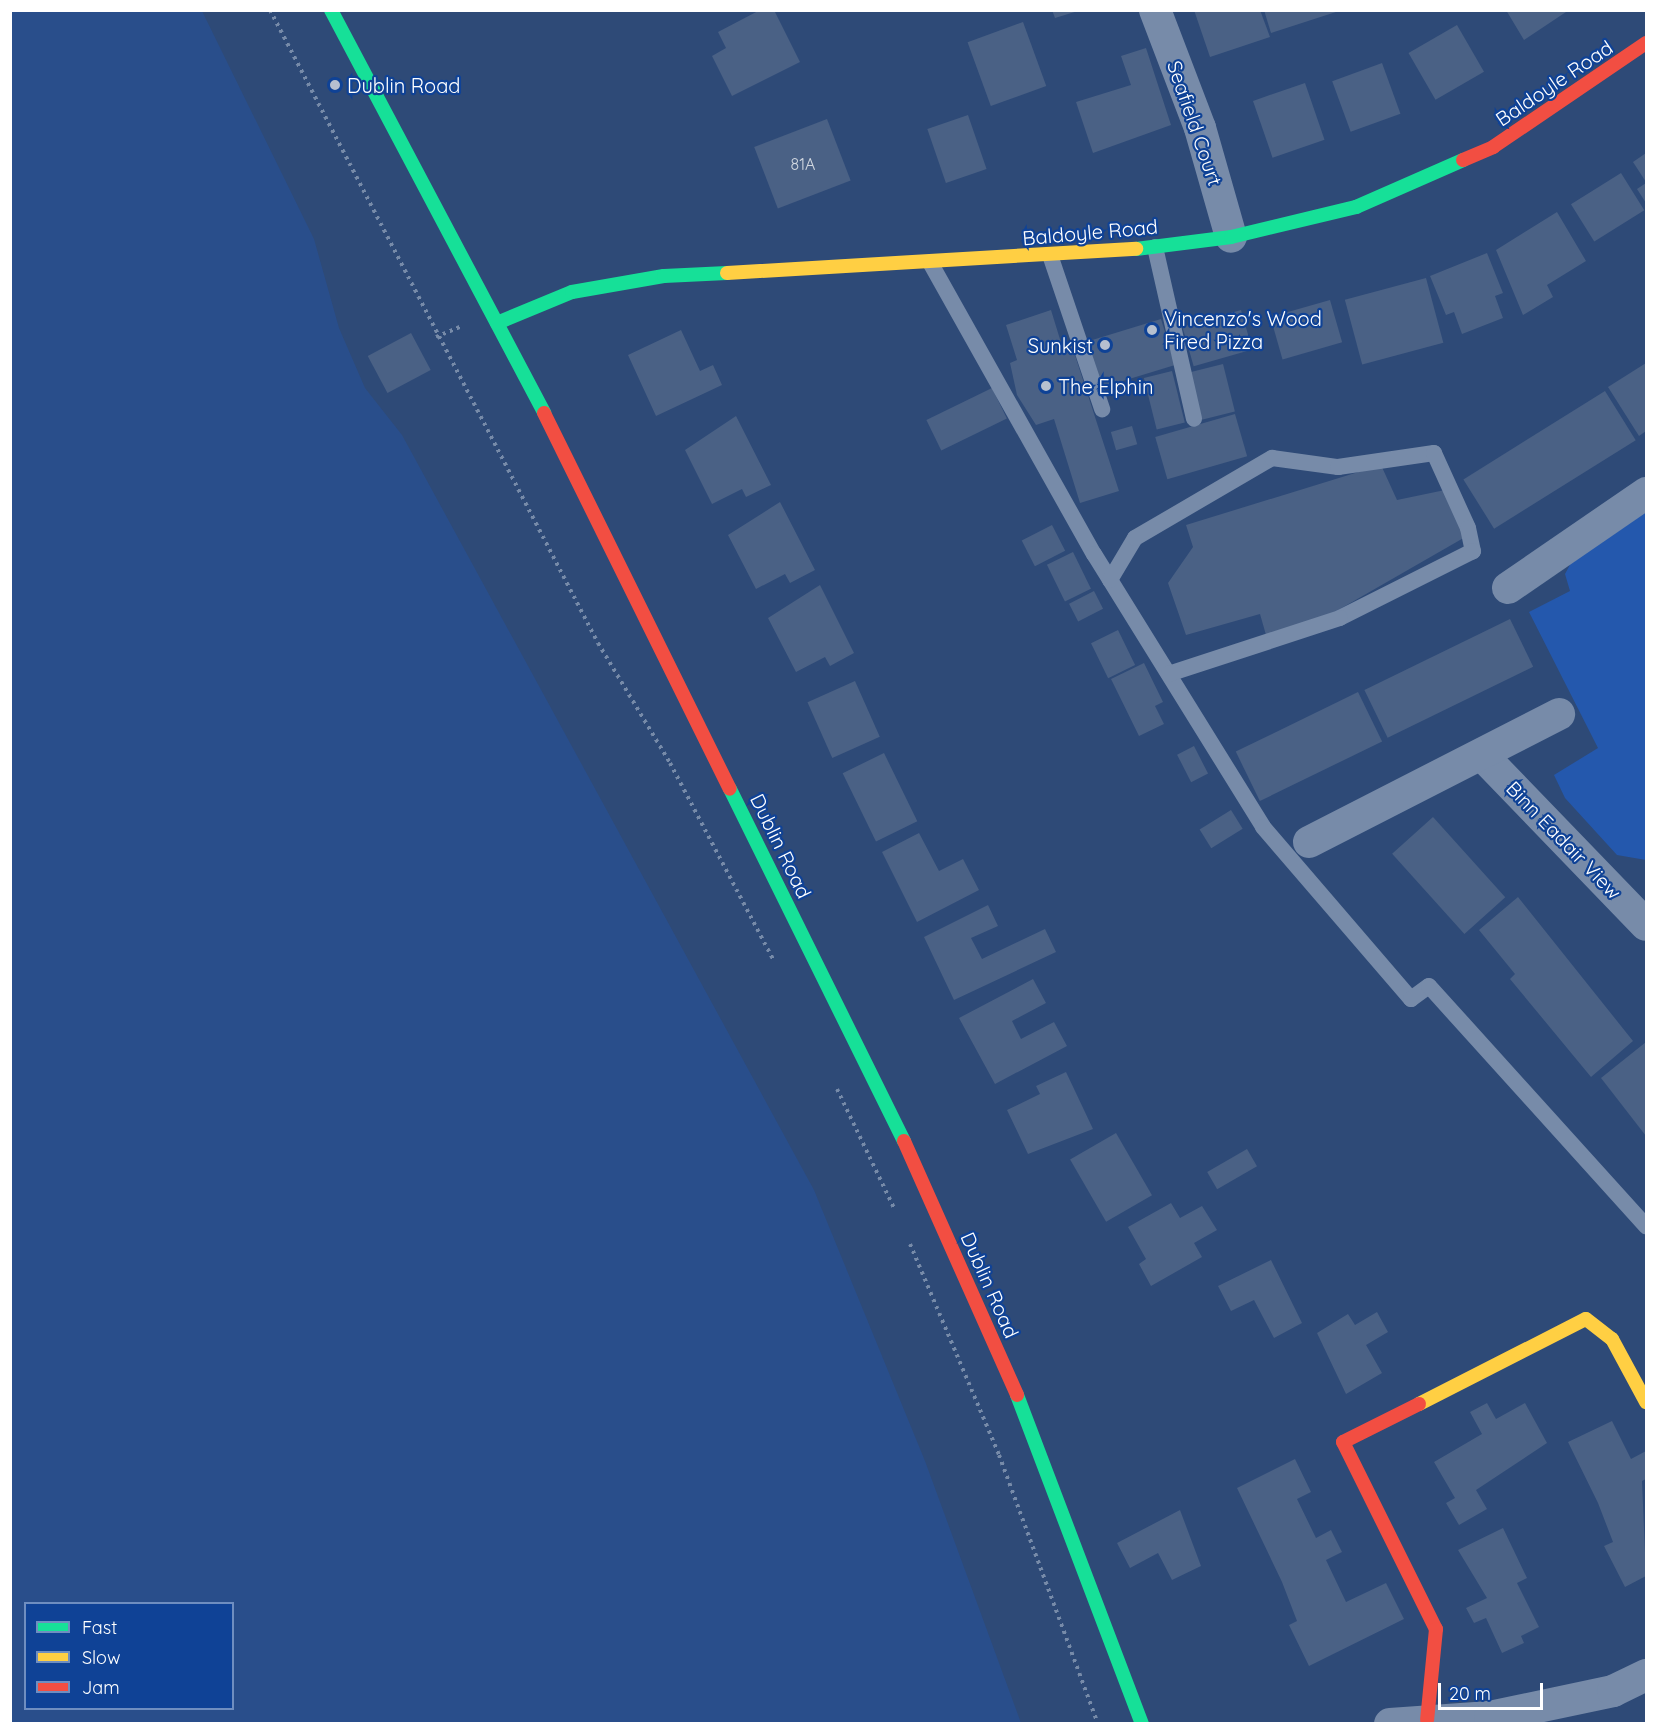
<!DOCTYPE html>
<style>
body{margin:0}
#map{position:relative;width:1657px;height:1734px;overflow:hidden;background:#2e4a77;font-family:Quicksand,sans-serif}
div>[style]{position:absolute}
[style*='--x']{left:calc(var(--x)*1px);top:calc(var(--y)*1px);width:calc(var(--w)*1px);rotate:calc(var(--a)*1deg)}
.green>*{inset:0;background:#2458ad}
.water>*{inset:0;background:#294e8b}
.building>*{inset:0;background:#4a6185;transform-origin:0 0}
.path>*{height:4px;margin-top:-2px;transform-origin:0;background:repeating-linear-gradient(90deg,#778ba9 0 3px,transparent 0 7.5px)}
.lane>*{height:16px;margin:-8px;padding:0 8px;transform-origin:8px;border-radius:8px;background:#778ba9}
.street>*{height:32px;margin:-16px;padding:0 16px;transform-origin:16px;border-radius:16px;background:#778ba9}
.fast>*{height:14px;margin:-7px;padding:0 7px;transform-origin:7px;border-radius:7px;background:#16e098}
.slow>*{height:14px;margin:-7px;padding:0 7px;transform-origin:7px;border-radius:7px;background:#ffcf43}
.jam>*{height:14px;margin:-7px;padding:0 7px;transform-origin:7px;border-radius:7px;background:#f24e42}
.dots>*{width:16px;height:16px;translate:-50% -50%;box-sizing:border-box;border:3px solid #0f4296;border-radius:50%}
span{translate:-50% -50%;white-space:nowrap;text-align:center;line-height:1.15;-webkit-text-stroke:4.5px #0f4296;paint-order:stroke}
.number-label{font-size:16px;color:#d2d8e0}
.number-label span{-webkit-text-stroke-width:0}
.street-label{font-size:20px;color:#fff}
.poi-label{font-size:20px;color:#fff}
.left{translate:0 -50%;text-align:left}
.right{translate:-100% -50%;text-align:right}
.frame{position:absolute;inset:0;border:12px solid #fff;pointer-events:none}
.legend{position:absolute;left:24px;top:1602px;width:210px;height:108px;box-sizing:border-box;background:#0f4296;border:2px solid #6f8ec0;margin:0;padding:8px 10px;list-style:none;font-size:18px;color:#fff}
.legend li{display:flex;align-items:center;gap:12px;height:30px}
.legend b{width:30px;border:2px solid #6f8ec0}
.scale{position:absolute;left:1438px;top:1683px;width:105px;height:27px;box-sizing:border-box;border:3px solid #fff;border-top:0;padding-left:8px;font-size:18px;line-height:21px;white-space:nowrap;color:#fff;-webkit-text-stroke:4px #0f4296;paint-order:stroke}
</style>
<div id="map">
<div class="green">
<div style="clip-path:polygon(1646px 511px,1646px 860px,1617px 855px,1565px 798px,1554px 775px,1598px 748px,1529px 612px,1570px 591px,1565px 574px,1573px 559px)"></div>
</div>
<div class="water">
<div style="clip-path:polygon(evenodd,11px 10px,202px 11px,314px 239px,339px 328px,365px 388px,402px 435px,814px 1190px,925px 1461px,1021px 1723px,11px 1723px,11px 10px,26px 1604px,232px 1604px,232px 1708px,26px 1708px,26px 1604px)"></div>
</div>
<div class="building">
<div style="clip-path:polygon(760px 10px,774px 10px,800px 62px,732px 96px,712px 56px,726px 48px,718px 32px)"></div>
<div style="clip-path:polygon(1052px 10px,1078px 10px,1078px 11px,1055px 18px)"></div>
<div style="clip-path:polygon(1194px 10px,1260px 10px,1270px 37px,1210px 57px)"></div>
<div style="clip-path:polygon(1264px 10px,1339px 10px,1339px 11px,1271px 33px)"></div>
<div style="clip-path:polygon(1506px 10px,1569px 10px,1524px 40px)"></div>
<div style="left:1023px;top:22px;width:68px;height:59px;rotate:70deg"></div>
<div style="left:1457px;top:25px;width:54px;height:56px;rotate:60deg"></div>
<div style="clip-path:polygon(1146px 48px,1171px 125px,1093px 153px,1076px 102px,1131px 85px,1121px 56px)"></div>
<div style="left:1382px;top:63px;width:54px;height:53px;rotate:70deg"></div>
<div style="left:1305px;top:83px;width:60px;height:55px;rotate:71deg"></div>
<div style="left:968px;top:115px;width:57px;height:43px;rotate:71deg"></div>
<div style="left:827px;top:119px;width:66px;height:78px;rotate:69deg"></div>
<div style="clip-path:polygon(1646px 153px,1646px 182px,1633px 162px)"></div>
<div style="left:1621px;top:173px;width:44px;height:59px;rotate:58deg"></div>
<div style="clip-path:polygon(1646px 183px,1646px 203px,1637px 189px)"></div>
<div style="clip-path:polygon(1557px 212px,1586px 261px,1547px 285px,1553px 297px,1523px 315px,1496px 250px)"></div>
<div style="clip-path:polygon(1487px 253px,1503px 293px,1495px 296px,1503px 318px,1462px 334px,1454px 312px,1446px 315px,1430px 276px)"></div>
<div style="left:1426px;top:278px;width:67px;height:84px;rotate:75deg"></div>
<div style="left:1330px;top:300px;width:44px;height:62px;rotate:74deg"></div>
<div style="clip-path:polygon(1051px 310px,1063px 349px,1072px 346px,1119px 491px,1080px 503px,1054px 419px,1036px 425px,1017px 395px,1010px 363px,1017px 360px,1006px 325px)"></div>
<div style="left:1241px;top:310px;width:41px;height:61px;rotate:74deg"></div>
<div style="left:1161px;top:319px;width:48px;height:77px;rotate:73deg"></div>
<div style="clip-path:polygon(681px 330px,700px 371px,713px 365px,722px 385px,656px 416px,628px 355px)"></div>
<div style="left:411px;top:333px;width:42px;height:49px;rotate:62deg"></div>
<div style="clip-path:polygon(1646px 363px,1646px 431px,1639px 436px,1608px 387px)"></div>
<div style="left:1223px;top:364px;width:49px;height:34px;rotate:76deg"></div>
<div style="left:1172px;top:371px;width:53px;height:29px;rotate:76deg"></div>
<div style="left:992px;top:388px;width:34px;height:73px;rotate:64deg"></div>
<div style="left:1605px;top:391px;width:58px;height:167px;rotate:58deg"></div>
<div style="left:1235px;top:414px;width:44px;height:83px;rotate:74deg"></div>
<div style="clip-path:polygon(736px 416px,771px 485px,746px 497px,742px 489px,712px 504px,685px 450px)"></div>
<div style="left:1132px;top:426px;width:19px;height:22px;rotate:74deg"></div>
<div style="clip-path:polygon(1381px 465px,1397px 500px,1445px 490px,1467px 536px,1326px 617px,1266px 635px,1260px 614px,1186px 635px,1168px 583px,1193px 547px,1186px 525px)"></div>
<div style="clip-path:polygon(780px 502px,815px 570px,790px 583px,785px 574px,756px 589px,728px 535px)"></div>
<div style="left:1052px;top:525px;width:29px;height:34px;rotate:63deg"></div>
<div style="left:1073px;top:552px;width:41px;height:29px;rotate:64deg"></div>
<div style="clip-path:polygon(820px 585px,854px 653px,830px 666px,825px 657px,796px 672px,768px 618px)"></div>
<div style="left:1094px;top:591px;width:20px;height:28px;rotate:63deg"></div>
<div style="left:1510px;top:619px;width:53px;height:162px;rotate:64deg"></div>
<div style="left:1118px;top:630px;width:39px;height:30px;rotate:64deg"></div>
<div style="clip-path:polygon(1144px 663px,1163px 702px,1155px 706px,1164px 724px,1139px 736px,1111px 679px)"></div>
<div style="left:855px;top:681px;width:61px;height:52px;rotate:66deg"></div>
<div style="left:1358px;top:692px;width:55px;height:136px;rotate:64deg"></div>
<div style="left:1194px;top:746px;width:31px;height:19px;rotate:63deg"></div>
<div style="left:884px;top:753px;width:76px;height:46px;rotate:64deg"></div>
<div style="left:1231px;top:810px;width:22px;height:37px;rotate:58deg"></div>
<div style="left:1433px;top:817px;width:108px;height:55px;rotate:48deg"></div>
<div style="clip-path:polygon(919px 833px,939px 871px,963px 859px,979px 890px,917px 922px,882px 852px)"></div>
<div style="clip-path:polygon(1518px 897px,1633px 1041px,1591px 1077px,1510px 979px,1515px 974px,1479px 930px)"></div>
<div style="clip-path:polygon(988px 905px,998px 926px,971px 938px,982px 959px,1045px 929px,1056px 952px,954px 1000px,924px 937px)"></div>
<div style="clip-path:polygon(1033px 979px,1046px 1003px,1012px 1021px,1021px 1039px,1054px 1022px,1067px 1046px,995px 1084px,959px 1018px)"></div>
<div style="clip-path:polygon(1646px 1042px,1646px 1136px,1601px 1078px)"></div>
<div style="clip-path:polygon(1066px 1072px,1093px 1129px,1028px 1154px,1007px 1110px,1040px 1094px,1036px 1086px)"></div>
<div style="left:1116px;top:1133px;width:72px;height:53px;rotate:60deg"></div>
<div style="left:1247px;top:1149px;width:20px;height:46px;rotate:60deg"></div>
<div style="clip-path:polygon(1171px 1203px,1180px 1218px,1202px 1206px,1217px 1230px,1194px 1243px,1202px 1257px,1151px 1286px,1139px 1264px,1146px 1259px,1128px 1227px)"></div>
<div style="clip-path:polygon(1271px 1260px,1302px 1323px,1274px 1338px,1254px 1300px,1231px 1311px,1218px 1286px)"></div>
<div style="clip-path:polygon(1377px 1312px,1388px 1332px,1366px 1345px,1382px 1373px,1346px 1394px,1317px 1333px,1348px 1314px,1355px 1325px)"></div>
<div style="clip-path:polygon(1487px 1403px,1496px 1419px,1525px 1403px,1547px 1443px,1476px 1490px,1487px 1509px,1459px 1525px,1446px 1503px,1455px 1498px,1434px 1462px,1482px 1434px,1470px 1412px)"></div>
<div style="clip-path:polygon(1612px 1421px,1631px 1459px,1646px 1451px,1646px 1479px,1642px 1481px,1646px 1576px,1625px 1587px,1604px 1546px,1613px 1542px,1598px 1503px,1568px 1442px)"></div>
<div style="clip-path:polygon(1295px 1459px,1311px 1492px,1297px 1499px,1316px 1538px,1331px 1530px,1342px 1552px,1326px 1560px,1346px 1602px,1386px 1583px,1404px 1619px,1309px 1666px,1289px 1625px,1297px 1621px,1282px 1582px,1237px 1488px)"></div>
<div style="clip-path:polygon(1180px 1510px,1201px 1566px,1172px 1580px,1158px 1553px,1130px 1568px,1117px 1543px)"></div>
<div style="clip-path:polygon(1503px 1528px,1527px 1578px,1517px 1583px,1539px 1627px,1521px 1636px,1524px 1643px,1502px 1653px,1486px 1618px,1474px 1623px,1466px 1608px,1487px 1598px,1458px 1550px)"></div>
</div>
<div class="path">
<div style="--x:270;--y:10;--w:713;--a:62.61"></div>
<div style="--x:598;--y:643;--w:140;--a:59"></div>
<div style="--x:670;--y:763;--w:221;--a:62.3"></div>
<div style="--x:436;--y:337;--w:26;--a:-23"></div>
<div style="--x:837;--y:1089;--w:134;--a:64.4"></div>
<div style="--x:910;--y:1244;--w:229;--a:67.1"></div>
<div style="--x:999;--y:1455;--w:287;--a:69.8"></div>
</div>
<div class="lane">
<div style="--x:1155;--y:247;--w:176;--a:77.2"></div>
<div style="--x:1050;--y:255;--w:163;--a:71.3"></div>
<div style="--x:931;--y:264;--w:333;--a:60.7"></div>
<div style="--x:1094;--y:554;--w:321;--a:58.2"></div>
<div style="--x:1263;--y:827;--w:227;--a:49.3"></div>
<div style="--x:1411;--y:999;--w:22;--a:-36"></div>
<div style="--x:1429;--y:986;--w:324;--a:47.9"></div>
<div style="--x:1110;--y:580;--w:49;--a:-59.2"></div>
<div style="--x:1135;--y:538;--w:159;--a:-30.3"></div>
<div style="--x:1272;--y:458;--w:67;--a:7.8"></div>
<div style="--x:1338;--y:467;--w:97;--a:-8.3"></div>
<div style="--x:1434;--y:453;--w:82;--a:65.6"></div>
<div style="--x:1468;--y:528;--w:24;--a:78"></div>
<div style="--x:1473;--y:551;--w:149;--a:153.3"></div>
<div style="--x:1340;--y:618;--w:180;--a:161.9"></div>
</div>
<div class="street">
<div style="--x:1155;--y:10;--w:126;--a:69.1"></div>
<div style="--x:1200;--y:128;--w:113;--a:74.1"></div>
<div style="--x:1508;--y:588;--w:168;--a:-34.5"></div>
<div style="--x:1482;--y:755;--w:236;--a:46"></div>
<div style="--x:1309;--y:842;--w:281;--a:-27.1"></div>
<div style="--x:1390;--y:1724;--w:100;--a:-4"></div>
<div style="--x:1490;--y:1717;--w:126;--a:-11.9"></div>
<div style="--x:1613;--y:1691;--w:37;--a:-26"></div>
</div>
<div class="fast">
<div style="--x:331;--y:10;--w:456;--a:62.1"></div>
<div style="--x:1136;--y:249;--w:96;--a:-7.2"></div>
<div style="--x:1231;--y:237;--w:129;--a:-13.5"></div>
<div style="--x:1356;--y:207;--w:117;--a:-23.7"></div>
<div style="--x:497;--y:323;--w:81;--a:-22.5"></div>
<div style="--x:572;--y:292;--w:93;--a:-9.9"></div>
<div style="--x:664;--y:276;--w:63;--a:-2.7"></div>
<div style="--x:730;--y:789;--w:393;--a:63.7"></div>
<div style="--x:1017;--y:1395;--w:352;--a:69.2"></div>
</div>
<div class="slow">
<div style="--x:727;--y:273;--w:410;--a:-3.4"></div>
<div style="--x:1419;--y:1404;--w:187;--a:-27"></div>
<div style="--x:1586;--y:1319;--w:33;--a:38"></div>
<div style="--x:1612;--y:1339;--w:72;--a:61.6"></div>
</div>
<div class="jam">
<div style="--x:1463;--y:160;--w:33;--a:-23"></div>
<div style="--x:1493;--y:147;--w:185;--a:-34.2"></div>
<div style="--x:544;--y:413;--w:419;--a:63.7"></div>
<div style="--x:904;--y:1141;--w:278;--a:66"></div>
<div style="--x:1419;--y:1404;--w:85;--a:153.4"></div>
<div style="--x:1343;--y:1442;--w:209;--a:63.6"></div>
<div style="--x:1436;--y:1629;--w:91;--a:95.6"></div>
</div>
<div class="dots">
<div style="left:335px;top:85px;background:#b6c0cf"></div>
<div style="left:1152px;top:330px;background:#b6c0cf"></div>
<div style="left:1105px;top:345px;background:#b6c0cf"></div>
<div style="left:1046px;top:386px;background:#b6c0cf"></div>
</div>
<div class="number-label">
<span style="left:803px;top:164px">81A</span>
</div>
<div class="street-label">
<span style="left:1554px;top:83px;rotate:-34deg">Baldoyle Road</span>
<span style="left:1195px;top:123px;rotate:71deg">Seafield Court</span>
<span style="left:1090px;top:232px;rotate:-5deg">Baldoyle Road</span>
<span style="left:1564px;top:840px;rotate:46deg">Binn Eadair View</span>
<span style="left:781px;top:846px;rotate:64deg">Dublin Road</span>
<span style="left:990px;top:1285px;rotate:66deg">Dublin Road</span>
</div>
<div class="poi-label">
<span class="left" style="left:347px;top:85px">Dublin Road</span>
<span class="left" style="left:1164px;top:330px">Vincenzo's Wood<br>Fired Pizza</span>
<span class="right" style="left:1093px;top:345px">Sunkist</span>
<span class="left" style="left:1058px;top:386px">The Elphin</span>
</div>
<div class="frame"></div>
<ul class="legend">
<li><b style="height:8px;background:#16e098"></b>Fast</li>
<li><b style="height:8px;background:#ffcf43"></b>Slow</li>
<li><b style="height:8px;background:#f24e42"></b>Jam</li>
</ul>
<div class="scale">20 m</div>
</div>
